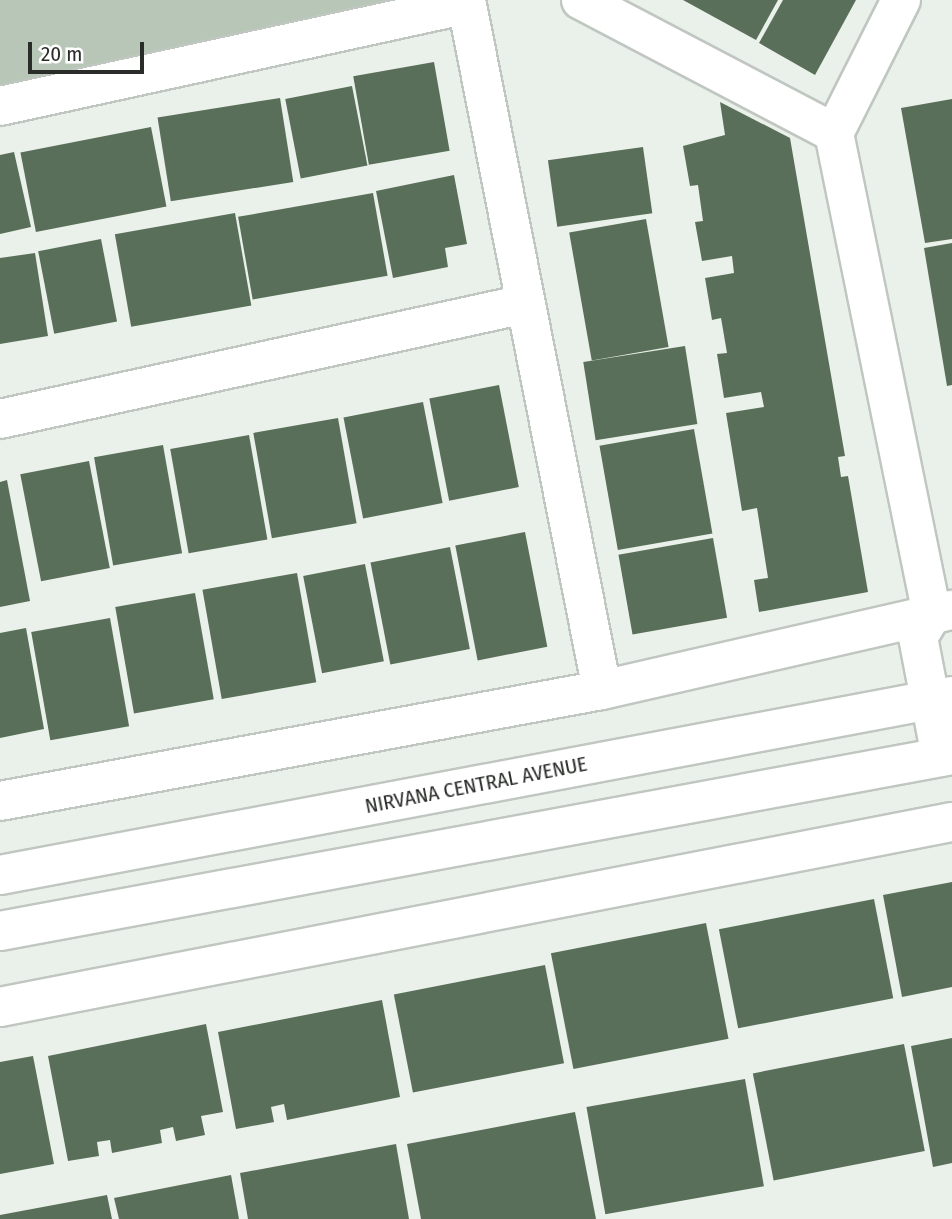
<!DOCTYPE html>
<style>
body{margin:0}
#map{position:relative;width:952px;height:1219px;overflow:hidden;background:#eaf1ea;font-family:"Fira Sans Condensed",sans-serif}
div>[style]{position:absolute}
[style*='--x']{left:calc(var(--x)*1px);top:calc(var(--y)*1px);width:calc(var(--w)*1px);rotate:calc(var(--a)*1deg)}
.green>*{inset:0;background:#b7c6b7}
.building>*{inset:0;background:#5a6f59;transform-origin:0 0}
.roads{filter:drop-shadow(2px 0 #c0c6c0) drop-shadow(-2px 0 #c0c6c0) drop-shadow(0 2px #c0c6c0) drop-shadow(0 -2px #c0c6c0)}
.minor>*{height:38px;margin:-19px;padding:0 19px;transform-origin:19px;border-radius:19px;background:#fff}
span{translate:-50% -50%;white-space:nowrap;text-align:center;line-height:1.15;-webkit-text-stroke:7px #fff;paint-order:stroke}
.street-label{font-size:21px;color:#292c29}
.scale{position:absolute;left:28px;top:42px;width:116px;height:32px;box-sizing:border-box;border:4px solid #292c29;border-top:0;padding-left:9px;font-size:21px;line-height:24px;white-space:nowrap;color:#292c29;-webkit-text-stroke:5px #fff;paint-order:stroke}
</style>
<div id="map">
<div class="green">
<div style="clip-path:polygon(0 0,417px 0,0 86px)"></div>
</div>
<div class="building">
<div style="clip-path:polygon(683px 0,778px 0,756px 40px)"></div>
<div style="clip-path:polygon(783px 0,856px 0,815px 75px,759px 43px)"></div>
<div style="left:434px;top:62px;width:90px;height:82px;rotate:80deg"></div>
<div style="left:352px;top:86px;width:81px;height:68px;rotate:79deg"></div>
<div style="left:280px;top:98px;width:85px;height:124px;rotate:81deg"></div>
<div style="clip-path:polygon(952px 99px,952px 239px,925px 243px,901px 108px)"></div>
<div style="clip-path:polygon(720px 102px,790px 138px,845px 456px,838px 457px,841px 477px,848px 476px,868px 592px,759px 612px,754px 580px,768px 578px,757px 508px,742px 511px,726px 413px,764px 407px,761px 392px,724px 398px,717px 354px,727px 353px,721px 318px,712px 320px,705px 278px,734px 273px,732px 256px,702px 261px,695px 222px,703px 221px,698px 185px,690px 186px,683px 146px,725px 135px)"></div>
<div style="left:151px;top:127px;width:81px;height:133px;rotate:79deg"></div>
<div style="left:643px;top:147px;width:67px;height:96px;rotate:82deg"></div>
<div style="clip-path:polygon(14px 152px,31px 227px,0 234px,0 155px)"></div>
<div style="clip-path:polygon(454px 175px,467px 244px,445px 248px,448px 267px,393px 278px,376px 191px)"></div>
<div style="left:373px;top:193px;width:84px;height:137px;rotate:80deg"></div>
<div style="left:235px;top:213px;width:94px;height:122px;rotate:80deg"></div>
<div style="left:646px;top:219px;width:130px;height:78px;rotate:80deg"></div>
<div style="left:101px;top:239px;width:84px;height:64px;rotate:79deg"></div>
<div style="clip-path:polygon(952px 243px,952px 385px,947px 386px,924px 248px)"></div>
<div style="clip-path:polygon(35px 253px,48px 336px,0 344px,0 258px)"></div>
<div style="left:685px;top:346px;width:79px;height:103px;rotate:81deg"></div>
<div style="left:499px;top:385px;width:104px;height:71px;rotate:79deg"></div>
<div style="left:423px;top:402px;width:103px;height:81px;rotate:79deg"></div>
<div style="left:338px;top:418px;width:107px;height:86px;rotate:80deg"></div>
<div style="left:694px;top:429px;width:106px;height:96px;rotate:80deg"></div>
<div style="left:249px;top:435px;width:106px;height:80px;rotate:80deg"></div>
<div style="left:163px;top:445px;width:110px;height:70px;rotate:80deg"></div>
<div style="left:89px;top:461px;width:109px;height:70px;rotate:79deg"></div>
<div style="clip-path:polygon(7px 480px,30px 601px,0 607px,0 482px)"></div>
<div style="left:525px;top:532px;width:117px;height:71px;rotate:79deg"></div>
<div style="left:713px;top:538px;width:81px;height:96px;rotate:80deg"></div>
<div style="left:450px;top:547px;width:104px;height:81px;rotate:79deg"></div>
<div style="left:365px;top:564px;width:99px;height:63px;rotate:79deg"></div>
<div style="left:297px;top:573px;width:111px;height:96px;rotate:80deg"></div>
<div style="left:195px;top:593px;width:108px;height:81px;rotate:80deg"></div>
<div style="left:110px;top:618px;width:110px;height:80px;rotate:80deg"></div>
<div style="clip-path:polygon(26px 628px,44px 729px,0 738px,0 633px)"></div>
<div style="clip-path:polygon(952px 882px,952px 987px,902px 997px,883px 895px)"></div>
<div style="left:874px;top:899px;width:101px;height:158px;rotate:79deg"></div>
<div style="left:706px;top:923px;width:118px;height:158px;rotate:79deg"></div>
<div style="left:545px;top:965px;width:100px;height:154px;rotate:79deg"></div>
<div style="clip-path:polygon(382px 1000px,400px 1097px,287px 1120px,284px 1104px,271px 1107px,274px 1122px,236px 1129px,218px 1032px)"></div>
<div style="clip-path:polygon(206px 1024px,223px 1112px,201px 1116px,205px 1135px,176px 1141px,173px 1127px,160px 1130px,162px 1143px,112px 1153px,110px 1140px,97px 1142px,99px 1156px,68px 1161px,48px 1056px)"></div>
<div style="clip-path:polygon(952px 1038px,952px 1163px,933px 1167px,911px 1046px)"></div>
<div style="left:904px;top:1044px;width:109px;height:154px;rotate:79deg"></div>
<div style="clip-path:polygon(33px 1056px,54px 1164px,0 1174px,0 1062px)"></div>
<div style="left:745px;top:1079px;width:109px;height:161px;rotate:80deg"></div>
<div style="clip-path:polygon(575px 1112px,596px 1219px,421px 1219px,407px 1144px)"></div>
<div style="clip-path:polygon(396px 1144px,409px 1219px,248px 1219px,240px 1173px)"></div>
<div style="clip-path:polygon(231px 1175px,239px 1219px,119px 1219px,114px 1198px)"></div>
<div style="clip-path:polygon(107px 1195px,112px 1219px,0 1219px,0 1215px)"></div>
</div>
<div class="roads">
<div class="minor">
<div style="--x:466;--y:0;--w:703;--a:78.85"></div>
<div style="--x:581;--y:0;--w:286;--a:27.7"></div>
<div style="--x:901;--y:0;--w:149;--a:116.7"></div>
<div style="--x:834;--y:133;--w:491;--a:78.5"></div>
<div style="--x:932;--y:614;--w:27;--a:121"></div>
<div style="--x:918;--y:637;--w:122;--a:79.1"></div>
<div style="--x:0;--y:106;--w:477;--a:-12.3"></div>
<div style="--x:0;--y:419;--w:537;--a:-12.36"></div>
<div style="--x:0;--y:801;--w:612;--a:-10.45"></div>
<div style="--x:602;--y:690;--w:359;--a:-12.9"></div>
<div style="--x:0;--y:875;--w:969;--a:-10.65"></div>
<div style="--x:0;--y:931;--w:968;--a:-10.47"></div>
<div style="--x:0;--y:1007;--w:970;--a:-11"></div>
</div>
</div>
<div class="street-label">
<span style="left:476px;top:785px;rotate:-11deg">NIRVANA CENTRAL AVENUE</span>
</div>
<div class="scale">20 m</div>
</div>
